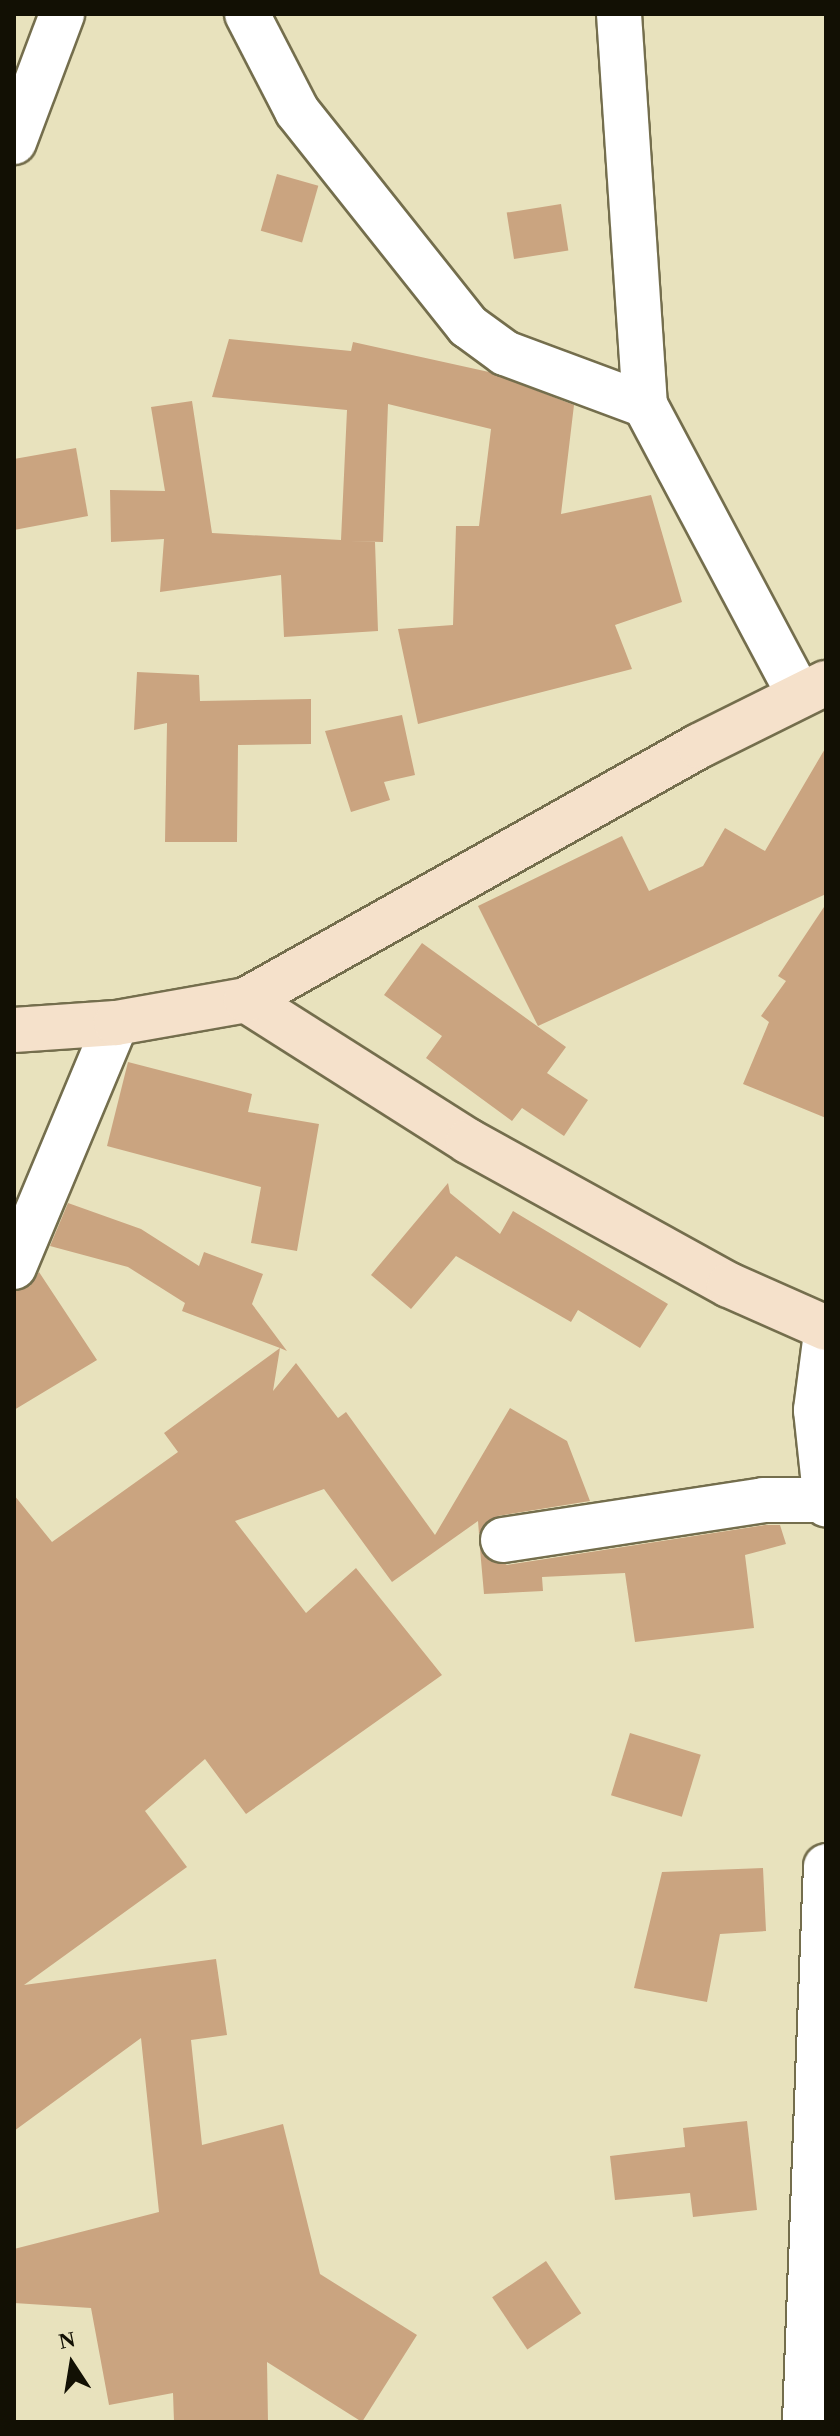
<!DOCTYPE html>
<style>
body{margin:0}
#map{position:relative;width:840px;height:2436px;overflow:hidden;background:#e8e2bd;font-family:"Times New Roman",serif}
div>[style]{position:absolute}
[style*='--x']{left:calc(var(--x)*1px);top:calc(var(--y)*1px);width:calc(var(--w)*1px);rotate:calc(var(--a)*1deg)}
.building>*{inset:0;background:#caa480;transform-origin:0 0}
.roads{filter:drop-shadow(2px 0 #746e4d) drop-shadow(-2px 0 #746e4d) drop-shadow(0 2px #746e4d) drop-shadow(0 -2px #746e4d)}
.street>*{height:44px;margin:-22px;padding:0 22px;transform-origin:22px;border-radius:22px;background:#fff}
.secondary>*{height:44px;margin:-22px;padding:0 22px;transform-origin:22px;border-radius:22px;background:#f5e1cb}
span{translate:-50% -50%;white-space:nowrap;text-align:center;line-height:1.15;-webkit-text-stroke:6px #e8e2bd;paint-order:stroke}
.frame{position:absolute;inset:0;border:16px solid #121004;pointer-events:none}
.north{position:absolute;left:32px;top:2324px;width:80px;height:80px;-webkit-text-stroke:6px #e8e2bd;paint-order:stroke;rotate:348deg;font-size:22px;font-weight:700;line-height:32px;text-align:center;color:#121004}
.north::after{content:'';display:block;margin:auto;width:28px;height:36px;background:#121004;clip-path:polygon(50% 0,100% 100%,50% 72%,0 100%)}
</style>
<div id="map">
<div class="building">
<div style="left:277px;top:174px;width:43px;height:59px;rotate:16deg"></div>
<div style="left:561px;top:204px;width:47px;height:55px;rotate:81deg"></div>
<div style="clip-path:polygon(229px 339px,351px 351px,353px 342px,489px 372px,574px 405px,561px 514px,651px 495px,682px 602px,615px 625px,632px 669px,418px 724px,398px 629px,453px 625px,456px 526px,479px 526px,491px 429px,388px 404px,383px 542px,348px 541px,375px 542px,378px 631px,284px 637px,281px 575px,160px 592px,164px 539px,111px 542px,110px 490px,165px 491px,151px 407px,192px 401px,212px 533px,341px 540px,347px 410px,212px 397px)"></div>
<div style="clip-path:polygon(76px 448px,88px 516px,14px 530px,14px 459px)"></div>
<div style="clip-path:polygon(137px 672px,199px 675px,200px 701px,311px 699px,311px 744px,238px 745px,237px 842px,165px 842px,167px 723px,134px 730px)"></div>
<div style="clip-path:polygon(402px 715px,415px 775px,384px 782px,390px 800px,351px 812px,325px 731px)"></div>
<div style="clip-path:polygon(826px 747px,826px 894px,538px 1026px,478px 906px,622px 836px,649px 891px,703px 866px,725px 828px,765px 851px)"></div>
<div style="clip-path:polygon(826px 904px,826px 1118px,743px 1084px,769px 1022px,761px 1016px,786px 981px,778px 976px)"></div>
<div style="clip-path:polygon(422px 943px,566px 1047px,547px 1073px,588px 1100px,564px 1136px,522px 1108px,512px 1121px,426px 1058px,442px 1036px,384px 995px)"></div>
<div style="clip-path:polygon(128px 1062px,252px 1094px,248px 1112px,319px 1124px,297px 1251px,251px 1243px,261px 1187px,107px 1146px)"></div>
<div style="clip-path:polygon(448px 1183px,450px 1193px,500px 1234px,513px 1211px,668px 1304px,640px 1348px,578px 1310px,571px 1322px,456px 1256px,411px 1309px,371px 1275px)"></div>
<div style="clip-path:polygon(68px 1203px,141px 1229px,199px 1266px,204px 1252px,263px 1274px,252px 1304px,287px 1351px,280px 1348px,273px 1391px,296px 1363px,338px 1418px,346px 1412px,435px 1535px,510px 1408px,567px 1441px,590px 1501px,498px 1516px,479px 1534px,478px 1521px,392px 1582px,324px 1489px,235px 1521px,306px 1613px,356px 1568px,442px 1675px,246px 1814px,205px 1759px,145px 1811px,187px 1867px,24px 1985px,216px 1959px,227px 2035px,191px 2040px,202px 2145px,283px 2124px,320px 2274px,417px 2335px,362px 2422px,267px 2362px,268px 2422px,174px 2422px,173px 2393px,109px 2405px,91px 2308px,14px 2303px,14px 2249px,159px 2212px,141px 2038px,14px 2131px,14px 1495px,52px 1542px,178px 1452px,164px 1433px,280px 1348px,182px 1311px,185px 1303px,128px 1267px,50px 1246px)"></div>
<div style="clip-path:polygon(39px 1272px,97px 1360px,14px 1410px,14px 1291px,30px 1286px)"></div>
<div style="clip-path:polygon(765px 1525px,780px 1525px,786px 1544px,745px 1555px,754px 1628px,635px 1642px,625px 1573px,542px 1577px,543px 1591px,484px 1594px,480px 1549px,507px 1565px)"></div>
<div style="left:630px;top:1733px;width:74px;height:65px;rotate:17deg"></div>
<div style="clip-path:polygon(763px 1868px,766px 1931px,720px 1934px,707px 2002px,634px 1988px,662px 1872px)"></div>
<div style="clip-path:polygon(747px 2121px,757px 2210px,693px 2217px,690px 2193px,615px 2200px,610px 2156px,685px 2147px,683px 2128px)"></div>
<div style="left:546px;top:2261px;width:63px;height:65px;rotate:56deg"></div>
</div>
<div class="roads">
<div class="street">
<div style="--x:247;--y:14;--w:109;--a:62.7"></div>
<div style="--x:297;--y:111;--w:275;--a:51.5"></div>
<div style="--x:468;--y:326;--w:46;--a:36.1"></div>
<div style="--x:505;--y:353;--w:149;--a:20.4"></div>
<div style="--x:645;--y:405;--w:328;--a:62"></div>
<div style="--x:619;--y:14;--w:392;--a:86.2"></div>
<div style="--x:14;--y:142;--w:137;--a:-69.4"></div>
<div style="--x:14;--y:1267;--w:264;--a:-67.3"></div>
<div style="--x:826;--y:1333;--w:78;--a:97.4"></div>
<div style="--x:816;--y:1410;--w:95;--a:83.9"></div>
<div style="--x:503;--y:1540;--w:263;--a:-8.7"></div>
<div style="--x:763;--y:1500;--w:63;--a:0"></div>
<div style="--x:805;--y:2422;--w:556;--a:-87.84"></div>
</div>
<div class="secondary">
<div style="--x:246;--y:1000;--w:263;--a:32.4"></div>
<div style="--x:468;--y:1141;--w:298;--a:28.9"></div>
<div style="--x:729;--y:1285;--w:106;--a:23.9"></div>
<div style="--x:14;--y:1030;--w:102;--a:-3.9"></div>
<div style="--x:116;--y:1023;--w:132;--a:-10"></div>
<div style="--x:246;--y:1000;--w:519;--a:-29.28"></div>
<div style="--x:699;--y:746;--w:142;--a:-26.4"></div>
</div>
</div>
<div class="frame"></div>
<div class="north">N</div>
</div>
